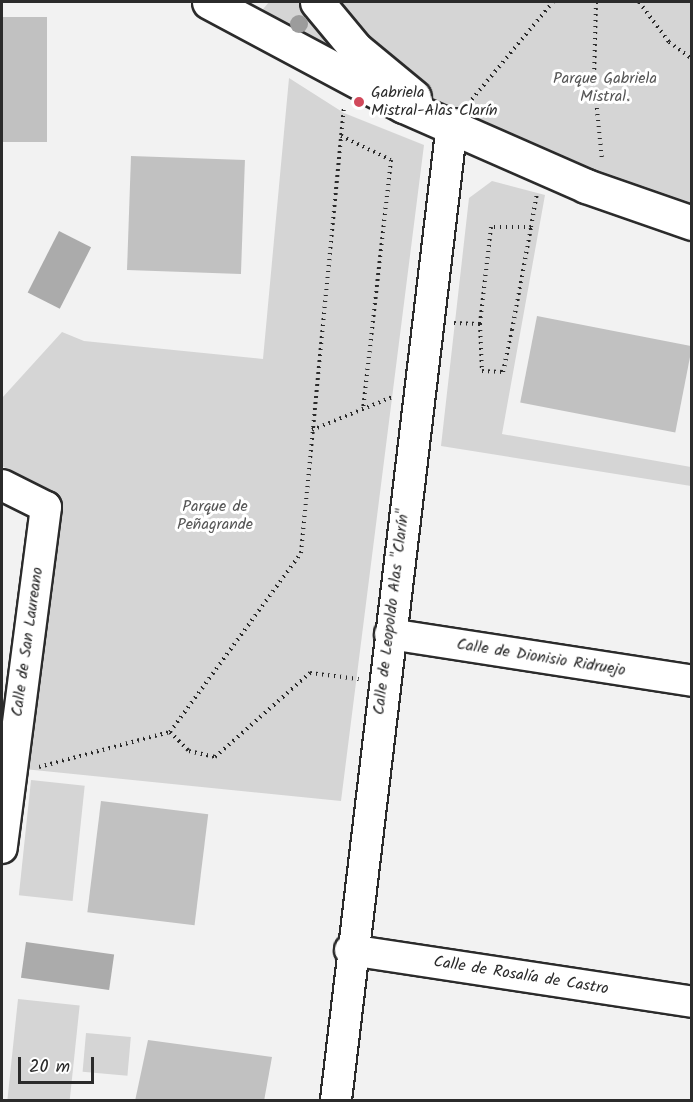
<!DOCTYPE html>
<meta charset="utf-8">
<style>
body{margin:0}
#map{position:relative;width:693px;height:1102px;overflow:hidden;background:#f2f2f2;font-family:Kalam,sans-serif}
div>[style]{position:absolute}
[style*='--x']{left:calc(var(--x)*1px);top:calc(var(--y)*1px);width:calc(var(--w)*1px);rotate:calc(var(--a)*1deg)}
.green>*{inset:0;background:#d5d5d5;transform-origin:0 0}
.water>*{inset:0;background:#ababab;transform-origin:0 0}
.building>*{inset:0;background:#c1c1c1;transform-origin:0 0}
.path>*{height:4px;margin-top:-2px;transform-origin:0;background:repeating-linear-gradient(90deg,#2b2b2b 0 1.5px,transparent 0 6px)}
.roads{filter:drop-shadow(2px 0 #2b2b2b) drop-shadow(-2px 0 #2b2b2b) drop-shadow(0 2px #2b2b2b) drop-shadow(0 -2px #2b2b2b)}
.minor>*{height:30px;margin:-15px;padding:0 15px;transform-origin:15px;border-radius:15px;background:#fff}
.tertiary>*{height:33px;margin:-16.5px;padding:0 16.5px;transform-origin:16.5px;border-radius:16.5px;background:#fff}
.trees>*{width:18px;height:18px;margin:-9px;border-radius:50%;background:#9c9c9c}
.dots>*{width:16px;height:16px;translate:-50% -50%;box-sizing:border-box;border:3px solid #fff;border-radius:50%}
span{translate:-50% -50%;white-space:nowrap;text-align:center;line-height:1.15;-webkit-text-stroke:6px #fff;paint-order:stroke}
.park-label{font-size:16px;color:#565656}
.poi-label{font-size:16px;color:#2b2b2b}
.left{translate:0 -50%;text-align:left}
.street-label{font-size:16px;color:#2b2b2b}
.frame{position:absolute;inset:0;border:3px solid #2b2b2b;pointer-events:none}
.scale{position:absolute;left:18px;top:1057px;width:76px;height:27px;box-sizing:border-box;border:3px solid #2b2b2b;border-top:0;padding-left:8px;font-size:18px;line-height:21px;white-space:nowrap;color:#2b2b2b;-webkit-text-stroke:4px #fff;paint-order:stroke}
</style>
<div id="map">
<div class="green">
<div style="clip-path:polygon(269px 2px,298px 2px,337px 54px,259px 14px)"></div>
<div style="clip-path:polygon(333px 2px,691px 2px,691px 215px,452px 124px,343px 19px)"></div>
<div style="clip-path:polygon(289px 78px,344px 113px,424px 145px,341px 801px,24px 769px,56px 495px,2px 466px,2px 398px,62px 332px,84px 341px,263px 359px)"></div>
<div style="clip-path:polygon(492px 181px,545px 195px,502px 434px,691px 467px,691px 486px,441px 446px,469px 198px)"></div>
<div style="left:31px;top:780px;width:54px;height:116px;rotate:6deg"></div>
<div style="left:18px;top:999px;width:62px;height:102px;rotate:6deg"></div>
<div style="left:86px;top:1033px;width:45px;height:39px;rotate:5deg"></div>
</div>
<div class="water">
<div style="left:59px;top:231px;width:36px;height:69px;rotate:27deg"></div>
<div style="left:26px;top:942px;width:89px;height:36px;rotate:8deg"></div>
</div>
<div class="building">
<div style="left:2px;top:17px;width:45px;height:125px"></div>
<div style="left:131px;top:156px;width:114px;height:114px;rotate:2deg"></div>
<div style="left:537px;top:316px;width:158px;height:88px;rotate:11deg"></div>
<div style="left:101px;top:801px;width:108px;height:112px;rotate:7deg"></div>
<div style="clip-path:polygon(148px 1040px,272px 1057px,264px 1101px,135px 1101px)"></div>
</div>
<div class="path">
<div style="--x:596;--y:2;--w:76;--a:91.5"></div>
<div style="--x:594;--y:78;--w:83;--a:84.5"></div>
<div style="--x:639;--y:2;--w:50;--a:53.1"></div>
<div style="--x:669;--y:42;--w:29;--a:36"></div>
<div style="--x:468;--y:104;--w:133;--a:-50.2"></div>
<div style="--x:341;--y:136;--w:55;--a:25.6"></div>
<div style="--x:391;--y:160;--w:251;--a:96.4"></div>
<div style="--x:531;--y:227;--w:40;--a:180"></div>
<div style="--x:491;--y:227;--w:98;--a:96.5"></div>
<div style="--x:480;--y:324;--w:47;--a:87.6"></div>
<div style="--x:482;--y:371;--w:21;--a:3"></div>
<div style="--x:503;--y:372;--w:43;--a:-77.9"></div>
<div style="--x:512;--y:330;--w:105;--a:-79.5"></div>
<div style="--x:531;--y:227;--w:34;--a:-80"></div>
<div style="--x:454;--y:323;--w:26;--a:2"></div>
<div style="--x:312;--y:430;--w:87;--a:-22.4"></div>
<div style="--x:170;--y:732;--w:27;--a:45"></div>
<div style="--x:189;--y:751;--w:27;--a:13"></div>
<div style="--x:215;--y:757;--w:127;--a:-41.5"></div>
<div style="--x:310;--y:673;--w:49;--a:7"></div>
<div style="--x:39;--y:767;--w:136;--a:-15"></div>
<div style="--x:170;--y:732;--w:222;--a:-53.8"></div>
<div style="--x:301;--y:553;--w:449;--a:-84.5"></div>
</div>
<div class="roads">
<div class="minor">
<div style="--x:2;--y:485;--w:49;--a:26.6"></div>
<div style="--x:46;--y:507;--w:344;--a:97.4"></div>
<div style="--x:390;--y:634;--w:306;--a:8.8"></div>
<div style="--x:350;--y:950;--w:346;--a:8.6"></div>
<div style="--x:336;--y:1100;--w:983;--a:-83.22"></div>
</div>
<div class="tertiary">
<div style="--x:209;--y:2;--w:221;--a:28.1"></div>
<div style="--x:404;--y:106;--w:199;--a:23.7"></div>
<div style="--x:586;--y:186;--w:112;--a:19.2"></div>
<div style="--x:317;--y:2;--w:61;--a:50.3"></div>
<div style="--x:356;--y:49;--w:75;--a:39.6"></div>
</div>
</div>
<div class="trees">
<div style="left:299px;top:24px"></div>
</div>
<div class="dots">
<div style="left:359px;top:102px;background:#d1495b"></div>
</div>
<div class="park-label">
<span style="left:605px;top:88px">Parque Gabriela<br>Mistral.</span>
<span style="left:215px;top:516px">Parque de<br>Peñagrande</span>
</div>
<div class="poi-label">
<span class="left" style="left:371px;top:102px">Gabriela<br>Mistral-Alas Clarín</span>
</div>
<div class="street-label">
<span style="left:392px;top:612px;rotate:-83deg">Calle de Leopoldo Alas "Clarín"</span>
<span style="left:28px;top:642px;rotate:-82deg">Calle de San Laureano</span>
<span style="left:541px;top:658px;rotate:9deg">Calle de Dionisio Ridruejo</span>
<span style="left:521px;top:976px;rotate:9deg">Calle de Rosalía de Castro</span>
</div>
<div class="frame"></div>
<div class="scale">20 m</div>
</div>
